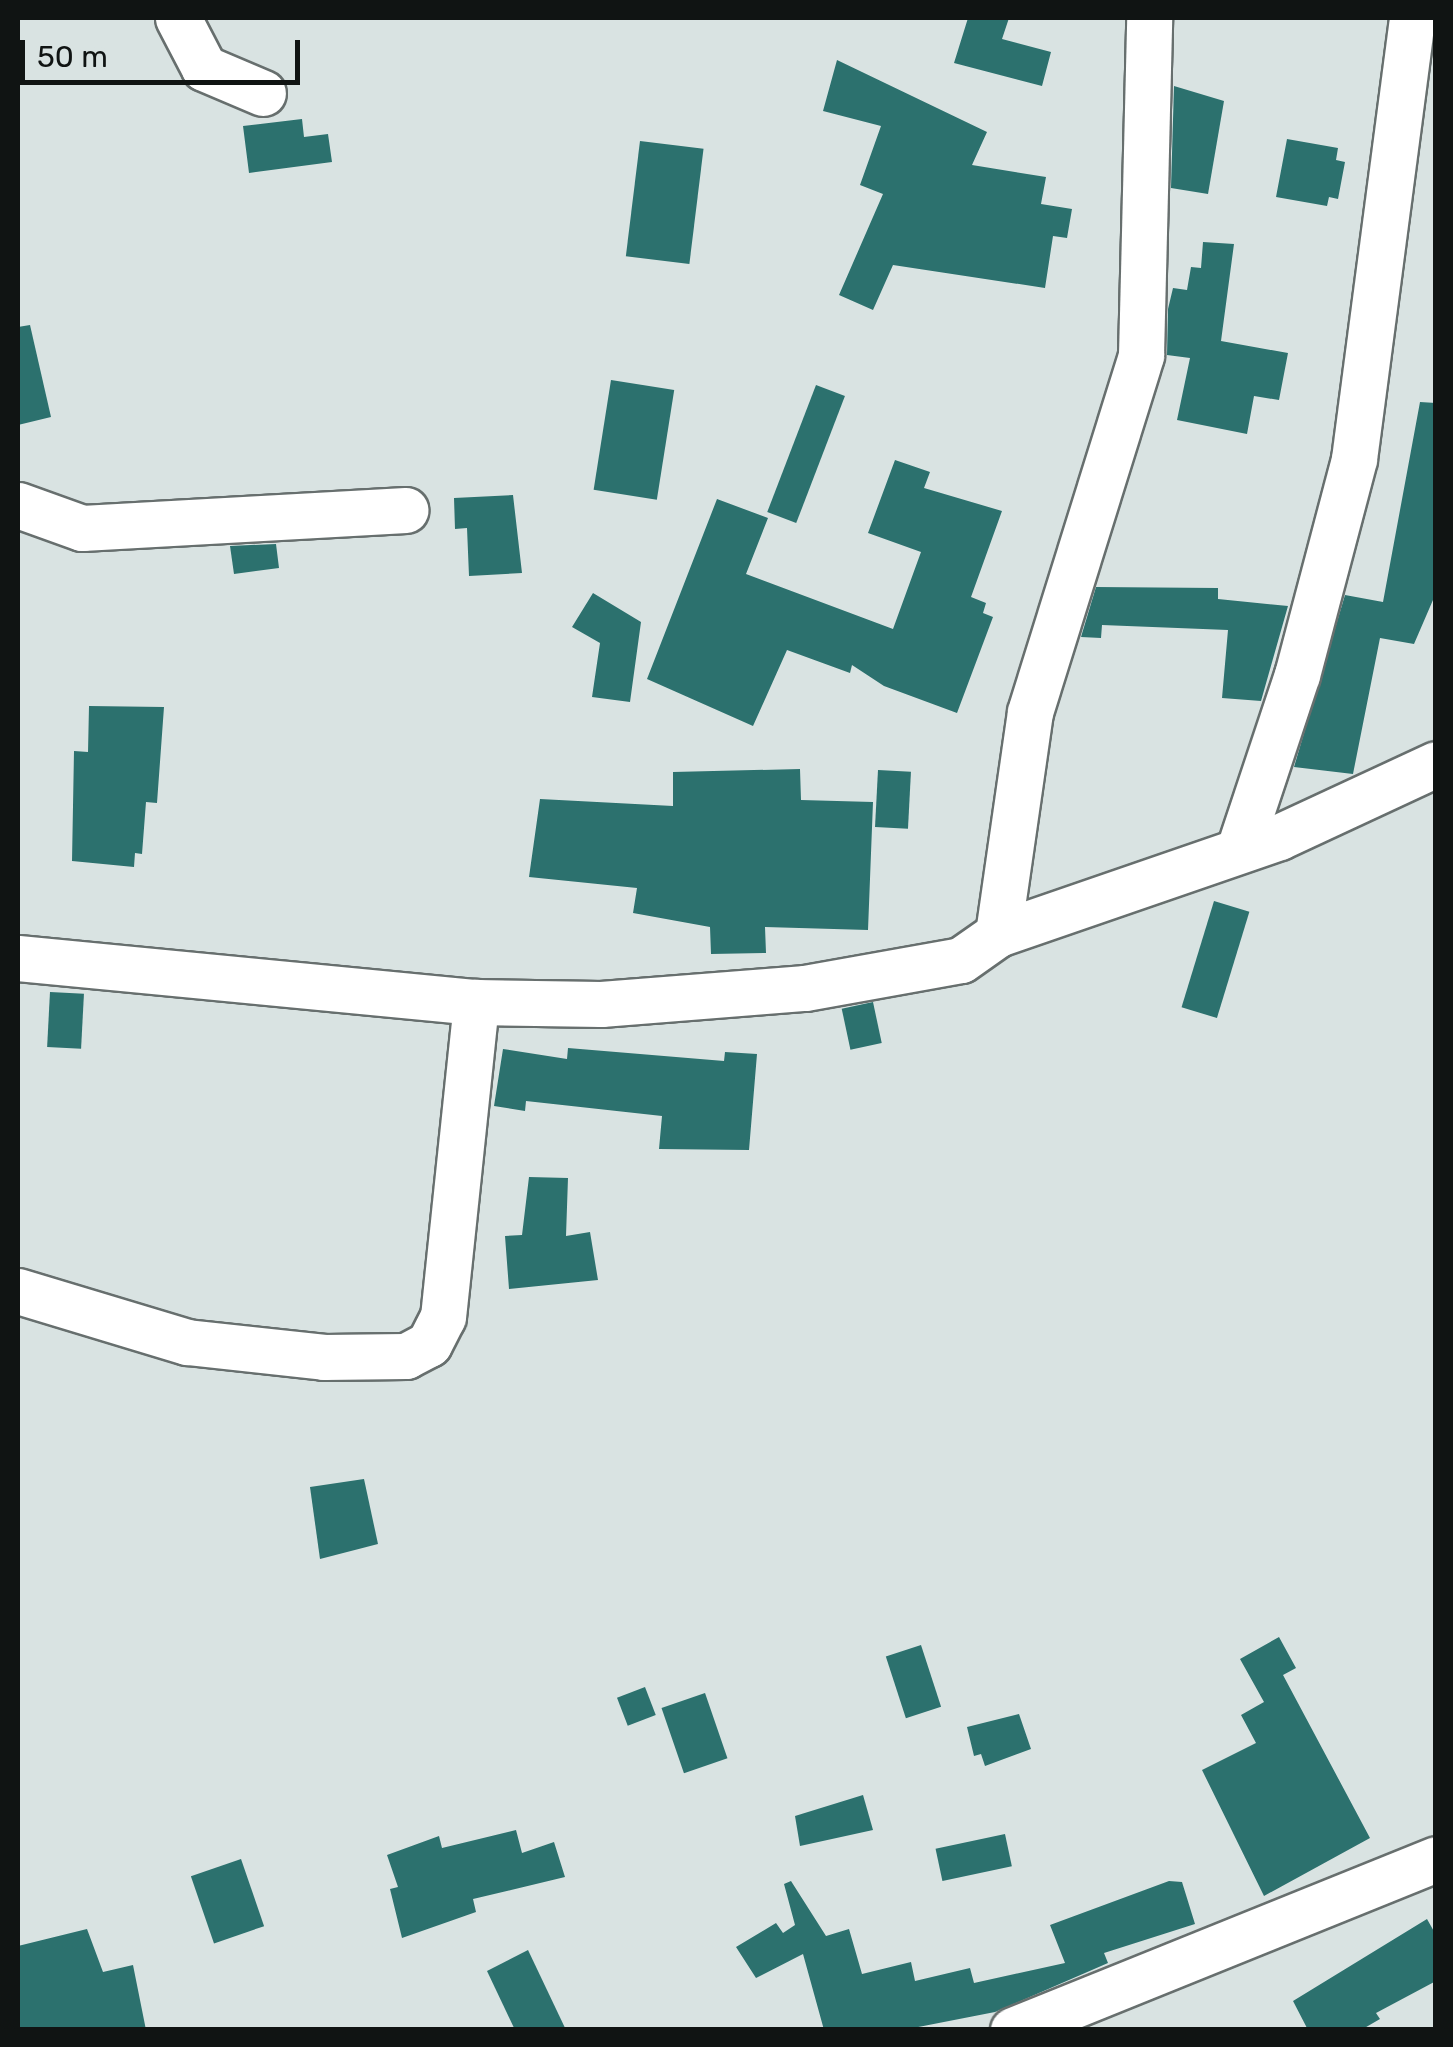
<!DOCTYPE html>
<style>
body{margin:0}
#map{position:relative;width:1453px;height:2047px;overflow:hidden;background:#d9e3e2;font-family:Rubik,sans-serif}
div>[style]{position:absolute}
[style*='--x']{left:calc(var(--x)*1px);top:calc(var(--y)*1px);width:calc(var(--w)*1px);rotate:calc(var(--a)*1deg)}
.building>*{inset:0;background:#2c716e;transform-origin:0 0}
.roads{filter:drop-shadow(2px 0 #676f6e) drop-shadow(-2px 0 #676f6e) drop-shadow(0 2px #676f6e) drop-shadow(0 -2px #676f6e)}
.minor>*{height:45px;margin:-22.5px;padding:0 22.5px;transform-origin:22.5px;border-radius:22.5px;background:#fff}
span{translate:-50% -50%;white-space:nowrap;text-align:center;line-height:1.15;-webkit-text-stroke:8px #d9e3e2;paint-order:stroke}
.frame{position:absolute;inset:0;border:20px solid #101413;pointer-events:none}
.scale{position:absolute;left:20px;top:40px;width:280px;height:45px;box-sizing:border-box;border:5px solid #101413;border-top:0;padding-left:12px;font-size:30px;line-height:35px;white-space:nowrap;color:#101413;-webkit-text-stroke:8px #d9e3e2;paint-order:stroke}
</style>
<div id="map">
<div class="building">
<div style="clip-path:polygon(968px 18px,1009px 18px,1002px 39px,1051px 52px,1042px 86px,954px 63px)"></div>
<div style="clip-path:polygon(837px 60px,987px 132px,972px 165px,1046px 177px,1041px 204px,1072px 209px,1067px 238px,1053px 236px,1045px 288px,893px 265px,873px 310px,839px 295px,883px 194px,860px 185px,881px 126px,823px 111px)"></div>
<div style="clip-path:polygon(1174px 86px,1224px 101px,1208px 194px,1171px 188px)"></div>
<div style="clip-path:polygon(302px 119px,304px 137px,328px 134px,332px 162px,249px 173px,243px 126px)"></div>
<div style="clip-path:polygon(1287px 139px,1338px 148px,1336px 160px,1345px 162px,1338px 199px,1329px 197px,1327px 206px,1276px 197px)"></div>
<div style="left:640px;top:141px;width:64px;height:116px;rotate:7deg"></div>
<div style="clip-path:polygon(1203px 242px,1234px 244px,1221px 341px,1288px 353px,1279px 400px,1254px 396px,1247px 434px,1177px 420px,1190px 358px,1167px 355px,1168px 309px,1173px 288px,1187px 290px,1191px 267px,1201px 268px)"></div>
<div style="clip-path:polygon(30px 325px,51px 417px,18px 425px,18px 327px)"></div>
<div style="left:611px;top:380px;width:64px;height:111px;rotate:9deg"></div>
<div style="left:816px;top:385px;width:31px;height:136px;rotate:21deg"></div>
<div style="clip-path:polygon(1420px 402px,1436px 403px,1436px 593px,1414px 644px,1380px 638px,1353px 774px,1294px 767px,1345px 595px,1383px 602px)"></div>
<div style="clip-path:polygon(895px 460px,930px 472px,924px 488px,1002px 511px,971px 597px,986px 603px,983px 613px,993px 617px,957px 713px,884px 686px,852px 665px,850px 673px,787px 650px,753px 726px,647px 679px,717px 499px,768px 518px,746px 574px,893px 629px,921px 552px,868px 533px)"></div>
<div style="clip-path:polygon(513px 495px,522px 573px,469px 576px,467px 528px,455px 529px,454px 498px)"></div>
<div style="clip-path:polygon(276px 544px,279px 568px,234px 574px,230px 546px)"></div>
<div style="clip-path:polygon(1096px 587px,1218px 588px,1218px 599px,1288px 606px,1261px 701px,1222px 698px,1228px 630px,1102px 625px,1101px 638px,1081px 637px)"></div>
<div style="clip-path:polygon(593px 593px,641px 622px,630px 702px,592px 697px,600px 643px,572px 627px)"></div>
<div style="clip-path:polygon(89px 706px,164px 707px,157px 803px,146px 802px,142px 854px,135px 853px,134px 867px,72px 861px,74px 751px,88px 752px)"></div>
<div style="clip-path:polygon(800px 769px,801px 800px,873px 802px,868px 930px,765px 927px,766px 953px,711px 954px,710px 927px,633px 913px,637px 888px,529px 877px,540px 799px,673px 806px,673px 772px)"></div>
<div style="left:878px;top:770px;width:33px;height:57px;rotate:3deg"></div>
<div style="left:1214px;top:901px;width:37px;height:111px;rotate:17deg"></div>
<div style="left:50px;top:992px;width:34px;height:55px;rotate:3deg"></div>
<div style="left:873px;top:1002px;width:42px;height:32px;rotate:78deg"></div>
<div style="clip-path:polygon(568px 1048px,724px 1061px,725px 1052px,757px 1054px,749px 1150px,659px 1149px,662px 1116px,526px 1101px,525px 1111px,494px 1106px,503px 1049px,567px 1059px)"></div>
<div style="clip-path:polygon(529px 1177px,568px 1178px,566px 1236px,590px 1232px,598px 1280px,509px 1289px,505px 1236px,522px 1235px)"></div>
<div style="clip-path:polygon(364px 1479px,378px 1544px,320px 1559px,310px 1487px)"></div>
<div style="clip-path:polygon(1279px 1637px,1296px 1668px,1283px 1675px,1370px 1838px,1264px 1896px,1202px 1770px,1256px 1743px,1241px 1715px,1264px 1702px,1240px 1659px)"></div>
<div style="left:921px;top:1645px;width:65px;height:37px;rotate:72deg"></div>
<div style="left:645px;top:1687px;width:30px;height:30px;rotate:69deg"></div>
<div style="left:705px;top:1693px;width:69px;height:46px;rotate:71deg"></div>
<div style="clip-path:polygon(1019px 1714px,1031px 1749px,985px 1766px,981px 1754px,974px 1756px,967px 1727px)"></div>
<div style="clip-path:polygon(863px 1795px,873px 1830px,800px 1846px,795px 1816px)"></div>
<div style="clip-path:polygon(516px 1830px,522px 1853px,554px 1842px,565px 1877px,473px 1899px,476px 1912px,402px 1938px,390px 1889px,398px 1887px,387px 1855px,439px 1836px,442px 1848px)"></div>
<div style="left:1005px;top:1834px;width:33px;height:71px;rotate:78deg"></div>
<div style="left:241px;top:1859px;width:71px;height:53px;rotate:71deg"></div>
<div style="clip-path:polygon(791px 1881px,826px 1936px,849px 1929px,862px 1974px,911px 1962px,915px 1981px,970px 1968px,974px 1983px,1065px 1963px,1050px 1925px,1169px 1881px,1182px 1882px,1195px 1924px,1104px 1953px,1108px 1963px,995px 2012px,903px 2030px,824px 2030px,803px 1954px,756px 1978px,736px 1947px,776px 1923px,783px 1933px,795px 1925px,784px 1884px)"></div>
<div style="clip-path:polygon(1427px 1919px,1436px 1935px,1436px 1981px,1376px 2013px,1380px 2019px,1361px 2030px,1308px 2030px,1293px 2001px)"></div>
<div style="clip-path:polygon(87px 1929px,103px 1972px,133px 1965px,146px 2030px,18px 2030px,18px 1946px)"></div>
<div style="clip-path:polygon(528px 1950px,566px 2030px,515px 2030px,487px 1971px)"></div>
</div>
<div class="roads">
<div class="minor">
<div style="--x:178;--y:18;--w:56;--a:62.5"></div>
<div style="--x:204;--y:68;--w:64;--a:23"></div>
<div style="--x:18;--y:505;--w:68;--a:19.8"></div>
<div style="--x:82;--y:528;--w:324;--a:-3.2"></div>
<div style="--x:1239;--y:849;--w:183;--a:-71.6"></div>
<div style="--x:1297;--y:675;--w:223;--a:-75.2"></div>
<div style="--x:1354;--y:459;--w:445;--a:-82.5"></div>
<div style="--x:998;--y:934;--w:224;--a:-81.8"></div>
<div style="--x:1030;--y:712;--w:374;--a:-72.7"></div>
<div style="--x:1141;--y:355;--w:337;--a:-88.6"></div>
<div style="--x:18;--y:958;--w:460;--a:5.5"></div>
<div style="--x:476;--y:1002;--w:125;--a:0.9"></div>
<div style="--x:601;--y:1004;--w:205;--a:-4.5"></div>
<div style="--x:805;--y:988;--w:158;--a:-10.2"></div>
<div style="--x:961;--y:960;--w:45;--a:-35.1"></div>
<div style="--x:998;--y:934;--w:297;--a:-19"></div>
<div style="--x:1279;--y:837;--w:173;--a:-24.9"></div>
<div style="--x:18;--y:1291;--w:177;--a:16.8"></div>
<div style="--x:187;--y:1342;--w:138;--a:6.2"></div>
<div style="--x:324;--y:1357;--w:82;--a:-0.7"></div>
<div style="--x:406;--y:1356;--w:26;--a:-28"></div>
<div style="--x:429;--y:1344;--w:30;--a:-63"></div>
<div style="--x:443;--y:1317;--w:317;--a:-84"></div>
<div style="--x:1013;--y:2030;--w:456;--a:-22"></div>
</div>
</div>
<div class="frame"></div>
<div class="scale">50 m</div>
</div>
